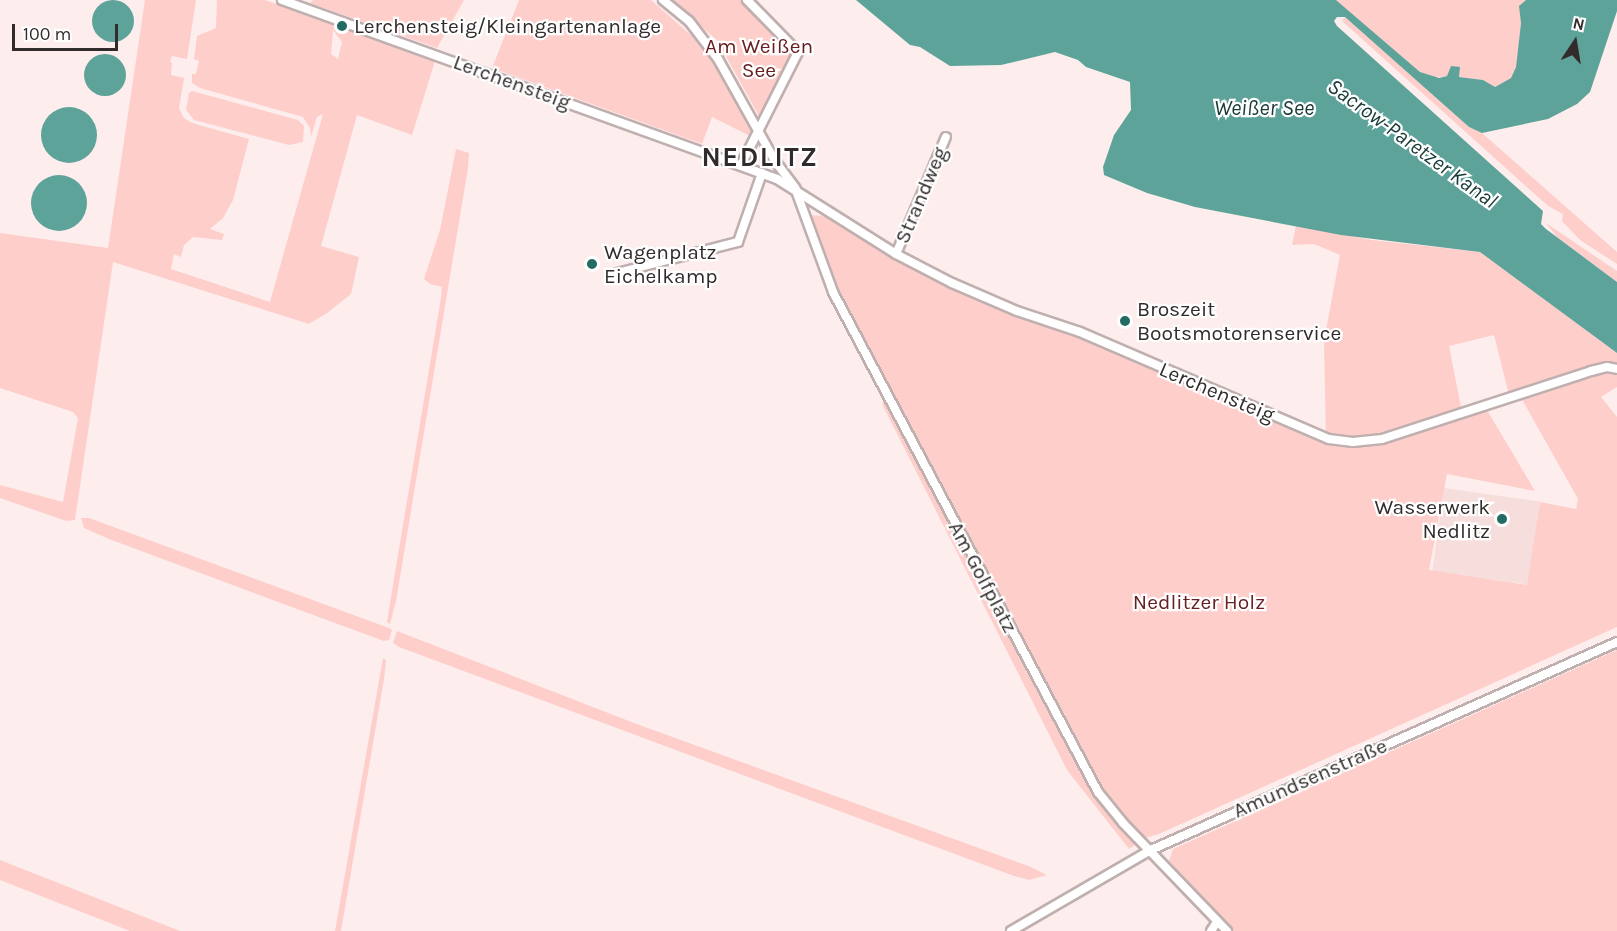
<!DOCTYPE html>
<meta charset="utf-8">
<style>
body{margin:0}
#map{position:relative;width:1617px;height:931px;overflow:hidden;background:#fdeeed;font-family:Karla,sans-serif}
div>[style]{position:absolute}
[style*='--x']{left:calc(var(--x)*1px);top:calc(var(--y)*1px);width:calc(var(--w)*1px);rotate:calc(var(--a)*1deg)}
.built>*{inset:0;background:#f6dedd;transform-origin:0 0}
.green>*{inset:0;background:#fececb}
.water>*{inset:0;background:#5da39a}
.round{border-radius:50%}
.roads{filter:drop-shadow(2px 0 #bfb0af) drop-shadow(-2px 0 #bfb0af) drop-shadow(0 2px #bfb0af) drop-shadow(0 -2px #bfb0af)}
.minor>*{height:8px;margin:-4px;padding:0 4px;transform-origin:4px;border-radius:4px;background:#fff}
.dots>*{width:16px;height:16px;translate:-50% -50%;box-sizing:border-box;border:3px solid #fff;border-radius:50%}
span{translate:-50% -50%;white-space:nowrap;text-align:center;line-height:1.15;-webkit-text-stroke:4.5px #fff;paint-order:stroke}
.poi-label{font-size:21px;color:#312c2b}
.left{translate:0 -50%;text-align:left}
.right{translate:-100% -50%;text-align:right}
.park-label{font-size:21px;color:#682022}
.street-label{font-size:21px;color:#312c2b}
.water-label{font-size:22px;color:#183b37;font-style:italic}
.district-label{font-size:27px;color:#312c2b;font-weight:700;letter-spacing:1.5px}
.north{position:absolute;left:1545px;top:12px;width:60px;height:60px;-webkit-text-stroke:4px #fff;paint-order:stroke;rotate:12deg;font-size:16px;font-weight:700;line-height:24px;text-align:center;color:#312c2b}
.north::after{content:'';display:block;margin:auto;width:21px;height:27px;background:#312c2b;clip-path:polygon(50% 0,100% 100%,50% 72%,0 100%)}
.scale{position:absolute;left:12px;top:24px;width:106px;height:27px;box-sizing:border-box;border:3px solid #312c2b;border-top:0;padding-left:8px;font-size:18px;line-height:21px;white-space:nowrap;color:#312c2b;-webkit-text-stroke:4px #fff;paint-order:stroke}
</style>
<div id="map">
<div class="built">
<div style="left:1444px;top:488px;width:97px;height:84px;rotate:8deg"></div>
</div>
<div class="green">
<div style="clip-path:polygon(evenodd,145px 0,196px 0,187px 59px,172px 56px,170px 62px,172px 63px,171px 75px,184px 78px,179px 108px,184px 118px,192px 123px,249px 139px,233px 200px,223px 218px,210px 229px,224px 234px,222px 240px,193px 237px,184px 245px,181px 257px,174px 254px,171px 269px,270px 302px,323px 114px,317px 117px,311px 137px,310px 128px,303px 117px,200px 88px,192px 83px,192px 74px,196px 74px,199px 61px,194px 59px,197px 36px,216px 28px,217px 0,265px 0,332px 24px,335px 29px,339px 27px,354px 29px,436px 58px,412px 135px,357px 115px,321px 246px,359px 257px,351px 294px,327px 313px,309px 324px,113px 262px,75px 520px,66px 521px,0 498px,0 485px,63px 502px,78px 418px,73px 412px,0 388px,0 233px,108px 248px,145px 0,333px 30px,342px 42px,338px 59px,331px 54px,333px 30px)"></div>
<div style="clip-path:polygon(313px 0,464px 0,437px 48px,310px 3px)"></div>
<div style="clip-path:polygon(519px 0,651px 0,692px 36px,715px 66px,752px 131px,750px 136px,712px 117px,702px 144px,492px 68px)"></div>
<div style="clip-path:polygon(669px 0,741px 0,796px 53px,760px 118px,717px 40px)"></div>
<div style="clip-path:polygon(1336px 0,1526px 0,1520px 6px,1521px 23px,1516px 67px,1511px 78px,1495px 87px,1483px 80px,1459px 77px,1451px 66px,1447px 76px,1433px 78px,1420px 72px)"></div>
<div style="clip-path:polygon(1345px 17px,1469px 127px,1482px 133px,1617px 252px,1617px 264px,1580px 240px,1562px 221px,1563px 214px,1548px 206px,1342px 21px)"></div>
<div style="clip-path:polygon(192px 91px,298px 120px,304px 126px,303px 142px,289px 145px,194px 120px,186px 110px,189px 93px)"></div>
<div style="clip-path:polygon(456px 149px,469px 153px,468px 168px,396px 601px,390px 624px,387px 622px,394px 579px,441px 298px,442px 287px,430px 284px,424px 279px,440px 230px)"></div>
<div style="clip-path:polygon(evenodd,809px 215px,827px 216px,925px 273px,997px 308px,1131px 355px,1225px 401px,1326px 445px,1324px 341px,1340px 255px,1314px 244px,1292px 245px,1296px 226px,1372px 240px,1480px 252px,1617px 353px,1617px 387px,1601px 397px,1617px 417px,1617px 627px,1159px 834px,1145px 838px,1129px 849px,1067px 770px,882px 404px,890px 396px,840px 302px,809px 215px,1494px 335px,1509px 395px,1520px 396px,1578px 499px,1576px 509px,1540px 502px,1527px 585px,1429px 570px,1447px 474px,1535px 491px,1484px 405px,1461px 407px,1449px 346px,1494px 335px)"></div>
<div style="clip-path:polygon(1546px 223px,1617px 271px,1617px 282px,1557px 237px)"></div>
<div style="clip-path:polygon(81px 518px,89px 518px,389px 628px,392px 630px,389px 640px,384px 641px,278px 602px,109px 539px,84px 528px)"></div>
<div style="clip-path:polygon(397px 631px,634px 723px,1031px 867px,1047px 875px,1029px 880px,1014px 876px,399px 647px,393px 643px)"></div>
<div style="clip-path:polygon(1617px 650px,1617px 931px,1233px 931px,1169px 861px,1173px 849px)"></div>
<div style="clip-path:polygon(383px 658px,386px 660px,384px 679px,341px 931px,335px 931px)"></div>
<div style="clip-path:polygon(0 860px,180px 931px,130px 931px,0 880px)"></div>
</div>
<div class="water">
<div style="clip-path:polygon(856px 0,1336px 0,1420px 72px,1439px 78px,1447px 76px,1451px 66px,1460px 67px,1459px 77px,1483px 80px,1495px 87px,1511px 78px,1516px 67px,1521px 23px,1519px 6px,1526px 0,1617px 0,1617px 11px,1590px 92px,1577px 104px,1548px 119px,1482px 133px,1469px 127px,1345px 17px,1337px 17px,1334px 21px,1337px 26px,1543px 211px,1541px 224px,1546px 229px,1617px 282px,1617px 353px,1480px 252px,1341px 235px,1195px 207px,1147px 193px,1104px 175px,1103px 167px,1114px 135px,1131px 110px,1130px 82px,1086px 67px,1078px 60px,1055px 52px,1001px 65px,950px 66px,920px 47px,910px 45px)"></div>
<div class="round" style="left:92px;top:0;width:42px;height:42px"></div>
<div class="round" style="left:84px;top:54px;width:42px;height:42px"></div>
<div class="round" style="left:41px;top:107px;width:56px;height:56px"></div>
<div class="round" style="left:31px;top:175px;width:56px;height:56px"></div>
</div>
<div class="roads">
<div class="minor">
<div style="--x:282;--y:0;--w:526;--a:19.88"></div>
<div style="--x:777;--y:179;--w:141;--a:32.2"></div>
<div style="--x:896;--y:254;--w:63;--a:27.4"></div>
<div style="--x:952;--y:283;--w:71;--a:23.3"></div>
<div style="--x:1017;--y:311;--w:66;--a:18.4"></div>
<div style="--x:1080;--y:332;--w:271;--a:23.3"></div>
<div style="--x:1329;--y:439;--w:24;--a:7"></div>
<div style="--x:1353;--y:442;--w:29;--a:-6"></div>
<div style="--x:1382;--y:439;--w:220;--a:-18"></div>
<div style="--x:1591;--y:371;--w:16;--a:-14"></div>
<div style="--x:1607;--y:367;--w:10;--a:11"></div>
<div style="--x:663;--y:0;--w:33;--a:39"></div>
<div style="--x:689;--y:21;--w:48;--a:52.7"></div>
<div style="--x:718;--y:59;--w:117;--a:60.8"></div>
<div style="--x:775;--y:161;--w:34;--a:53"></div>
<div style="--x:795;--y:188;--w:111;--a:69.9"></div>
<div style="--x:833;--y:292;--w:566;--a:62.08"></div>
<div style="--x:1098;--y:792;--w:40;--a:51"></div>
<div style="--x:1123;--y:823;--w:150;--a:46.1"></div>
<div style="--x:741;--y:165;--w:127;--a:-63.2"></div>
<div style="--x:798;--y:52;--w:73;--a:-134.4"></div>
<div style="--x:896;--y:254;--w:127;--a:-66.9"></div>
<div style="--x:617;--y:273;--w:125;--a:-14.4"></div>
<div style="--x:738;--y:242;--w:73;--a:-70.8"></div>
<div style="--x:1011;--y:931;--w:162;--a:-30.1"></div>
<div style="--x:1151;--y:850;--w:510;--a:-24.05"></div>
<div style="--x:1211;--y:931;--w:11;--a:-56"></div>
</div>
</div>
<div class="dots">
<div style="left:342px;top:26px;background:#226c64"></div>
<div style="left:592px;top:264px;background:#226c64"></div>
<div style="left:1125px;top:321px;background:#226c64"></div>
<div style="left:1502px;top:519px;background:#226c64"></div>
</div>
<div class="poi-label">
<span class="left" style="left:354px;top:26px">Lerchensteig/Kleingartenanlage</span>
<span class="left" style="left:604px;top:264px">Wagenplatz<br>Eichelkamp</span>
<span class="left" style="left:1137px;top:321px">Broszeit<br>Bootsmotorenservice</span>
<span class="right" style="left:1490px;top:519px">Wasserwerk<br>Nedlitz</span>
</div>
<div class="park-label">
<span style="left:759px;top:58px">Am Weißen<br>See</span>
<span style="left:1199px;top:602px">Nedlitzer Holz</span>
</div>
<div class="street-label">
<span style="left:512px;top:82px;rotate:20deg">Lerchensteig</span>
<span style="left:921px;top:195px;rotate:-67deg">Strandweg</span>
<span style="left:1217px;top:392px;rotate:23deg">Lerchensteig</span>
<span style="left:983px;top:577px;rotate:62deg">Am Golfplatz</span>
<span style="left:1310px;top:778px;rotate:-24deg">Amundsenstraße</span>
</div>
<div class="water-label">
<span style="left:1264px;top:109px">Weißer See</span>
<span style="left:1412px;top:144px;rotate:36deg">Sacrow-Paretzer Kanal</span>
</div>
<div class="district-label">
<span style="left:760px;top:158px">NEDLITZ</span>
</div>
<div class="north">N</div>
<div class="scale">100 m</div>
</div>
